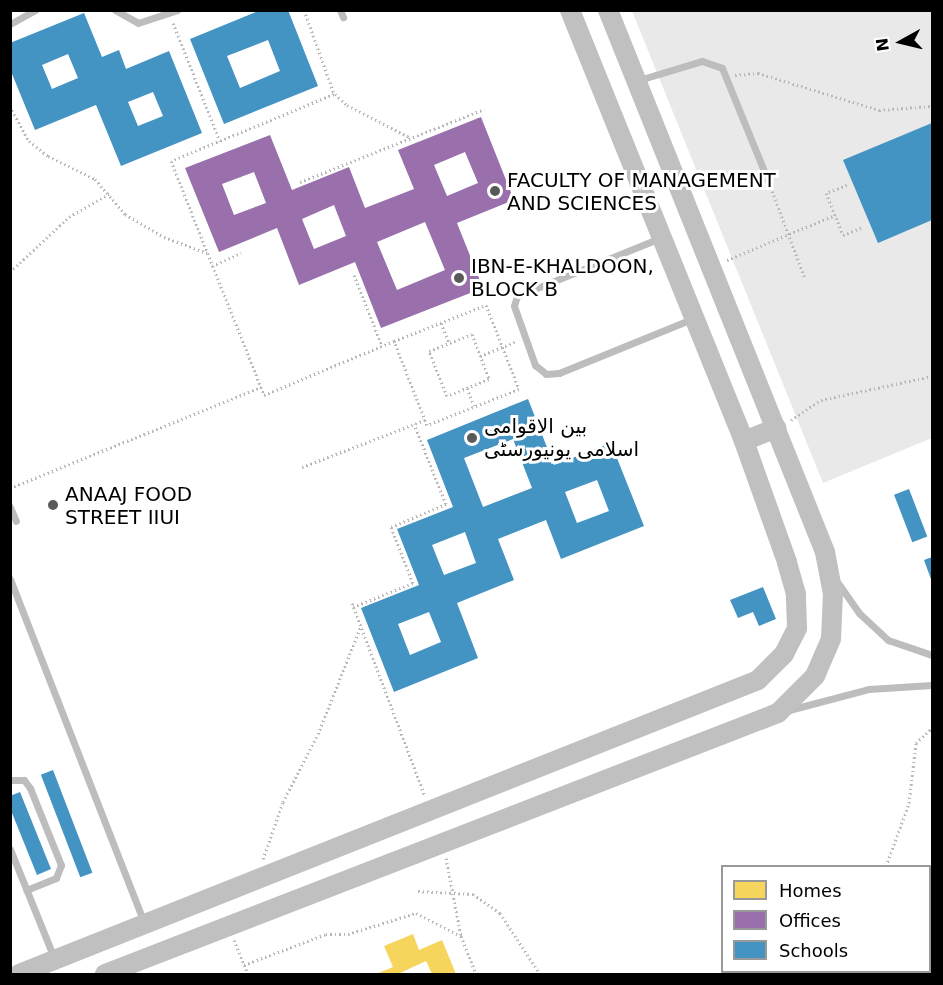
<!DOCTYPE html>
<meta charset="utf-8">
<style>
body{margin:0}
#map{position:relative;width:943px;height:985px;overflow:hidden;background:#fff;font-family:"DejaVu Sans","Noto Sans Arabic",sans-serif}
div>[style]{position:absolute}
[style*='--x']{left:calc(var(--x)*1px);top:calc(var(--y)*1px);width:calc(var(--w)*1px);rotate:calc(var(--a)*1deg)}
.green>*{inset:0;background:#e9e9e9}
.homes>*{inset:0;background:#f6d55c}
.offices>*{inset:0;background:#9970ab}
.schools>*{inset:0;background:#4393c3;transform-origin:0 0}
.path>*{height:3px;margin-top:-1.5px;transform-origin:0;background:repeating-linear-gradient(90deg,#b8b8b8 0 1.5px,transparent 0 4.5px)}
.lane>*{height:7px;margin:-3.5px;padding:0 3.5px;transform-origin:3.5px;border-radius:3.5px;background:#bdbdbd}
.secondary>*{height:20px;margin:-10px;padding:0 10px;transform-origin:10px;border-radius:10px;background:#c0c0c0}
.dots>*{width:16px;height:16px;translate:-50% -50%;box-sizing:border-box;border:3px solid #fff;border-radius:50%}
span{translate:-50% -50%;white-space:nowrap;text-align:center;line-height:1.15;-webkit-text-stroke:6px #fff;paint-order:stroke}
.poi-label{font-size:20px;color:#000}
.left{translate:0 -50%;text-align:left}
.frame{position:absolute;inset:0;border:12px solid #000;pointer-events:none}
.legend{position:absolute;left:721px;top:865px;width:210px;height:108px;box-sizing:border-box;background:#fff;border:2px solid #999;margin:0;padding:8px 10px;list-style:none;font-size:18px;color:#000}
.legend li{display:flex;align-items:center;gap:12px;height:30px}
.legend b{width:30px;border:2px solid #999}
.north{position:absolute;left:871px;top:12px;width:60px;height:60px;-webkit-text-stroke:4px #fff;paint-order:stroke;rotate:262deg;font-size:16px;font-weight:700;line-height:24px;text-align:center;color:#000}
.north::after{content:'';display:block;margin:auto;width:21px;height:27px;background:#000;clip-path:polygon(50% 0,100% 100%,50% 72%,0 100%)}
</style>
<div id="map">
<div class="green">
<div style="clip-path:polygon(632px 11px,932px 11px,932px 438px,823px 483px)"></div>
</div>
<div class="homes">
<div style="clip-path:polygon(413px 934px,419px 950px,442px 940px,456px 974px,432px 974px,426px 961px,398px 974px,376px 974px,393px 967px,384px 946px)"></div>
</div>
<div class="offices">
<div style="clip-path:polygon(evenodd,481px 117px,514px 200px,457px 223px,483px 288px,381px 328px,355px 262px,299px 285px,277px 228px,219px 252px,185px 168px,270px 135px,292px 190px,349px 167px,365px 208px,414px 189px,398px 150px,481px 117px,465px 152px,478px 183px,447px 196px,434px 165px,465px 152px,481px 117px,254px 172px,266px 203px,234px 215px,222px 184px,254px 172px,481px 117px,334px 205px,346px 236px,314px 249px,302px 219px,334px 205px,481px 117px,425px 222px,445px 270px,397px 290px,377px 242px,425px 222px)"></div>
</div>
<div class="schools">
<div style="clip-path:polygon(evenodd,261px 10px,288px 10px,318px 86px,224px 124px,190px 39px,261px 10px,268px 40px,280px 71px,240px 88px,227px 56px,268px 40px)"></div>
<div style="clip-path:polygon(evenodd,84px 13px,102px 57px,119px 50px,126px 69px,169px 51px,202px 133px,121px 166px,96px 105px,35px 130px,10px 69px,10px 43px,84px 13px,68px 54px,78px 78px,52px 89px,42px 65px,68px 54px,84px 13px,153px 92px,163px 116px,138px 126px,128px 102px,153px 92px)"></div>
<div style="clip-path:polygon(932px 123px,932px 220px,878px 243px,843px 160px)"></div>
<div style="clip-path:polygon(evenodd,528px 399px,554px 465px,611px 443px,644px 526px,561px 559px,546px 520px,498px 539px,514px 580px,457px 603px,478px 658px,394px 692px,361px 608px,419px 585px,397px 529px,453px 507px,427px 440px,528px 399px,513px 439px,532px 488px,483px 507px,464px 458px,513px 439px,528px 399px,597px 480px,609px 511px,577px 523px,565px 492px,597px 480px,528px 399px,465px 532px,476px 563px,444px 575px,432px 545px,465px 532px,528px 399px,429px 612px,441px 642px,410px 655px,398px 624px,429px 612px)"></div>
<div style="left:909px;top:489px;width:51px;height:16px;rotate:69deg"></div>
<div style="clip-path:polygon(932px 557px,932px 582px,924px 560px)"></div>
<div style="clip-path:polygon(763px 587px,776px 619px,759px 626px,753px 612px,738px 618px,730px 600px)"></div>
<div style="left:53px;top:770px;width:110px;height:13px;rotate:69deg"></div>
<div style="clip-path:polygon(20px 792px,51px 869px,37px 875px,10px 808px,10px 796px)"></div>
</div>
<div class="path">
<div style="--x:304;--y:10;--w:89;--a:70.3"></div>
<div style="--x:334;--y:94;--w:176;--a:157.7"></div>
<div style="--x:171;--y:161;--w:252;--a:68.3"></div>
<div style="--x:264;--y:395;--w:141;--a:-22.6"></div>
<div style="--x:173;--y:23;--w:127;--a:68.3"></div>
<div style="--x:735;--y:75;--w:23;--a:-5"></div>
<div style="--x:758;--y:73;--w:127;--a:17"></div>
<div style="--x:879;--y:110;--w:53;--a:-4.3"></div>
<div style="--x:335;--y:94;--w:16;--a:43"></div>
<div style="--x:347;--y:105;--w:72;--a:27.3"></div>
<div style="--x:10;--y:106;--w:40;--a:62"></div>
<div style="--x:29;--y:141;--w:24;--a:38"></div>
<div style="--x:48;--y:156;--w:52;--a:26.1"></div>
<div style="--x:95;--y:179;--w:46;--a:49.4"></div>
<div style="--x:125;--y:214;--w:45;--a:30.5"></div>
<div style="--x:164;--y:237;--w:46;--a:20.4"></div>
<div style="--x:300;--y:182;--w:198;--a:-21.6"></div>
<div style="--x:847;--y:185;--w:22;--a:159"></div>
<div style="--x:826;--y:193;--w:45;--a:68"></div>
<div style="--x:843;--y:235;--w:22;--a:-22"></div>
<div style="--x:772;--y:191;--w:94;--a:69.4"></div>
<div style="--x:727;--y:260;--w:117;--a:-22.6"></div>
<div style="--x:212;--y:266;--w:32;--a:-24"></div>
<div style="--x:10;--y:272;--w:81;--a:-43"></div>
<div style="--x:69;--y:217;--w:46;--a:-29.9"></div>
<div style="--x:354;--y:275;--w:76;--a:68.5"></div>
<div style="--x:486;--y:305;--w:90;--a:68.6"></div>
<div style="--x:519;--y:389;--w:99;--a:158.6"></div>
<div style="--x:427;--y:425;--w:90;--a:-111.4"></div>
<div style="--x:394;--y:341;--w:99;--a:-21.4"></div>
<div style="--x:441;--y:323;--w:22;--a:68"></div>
<div style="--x:472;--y:334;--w:48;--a:69.3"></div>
<div style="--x:489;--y:379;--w:45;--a:158"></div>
<div style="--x:447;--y:396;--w:48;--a:-111.8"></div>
<div style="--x:429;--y:351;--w:46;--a:-21.6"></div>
<div style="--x:480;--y:356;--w:38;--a:-22"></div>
<div style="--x:467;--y:388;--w:19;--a:69"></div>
<div style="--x:791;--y:420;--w:36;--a:-34"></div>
<div style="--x:821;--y:400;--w:114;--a:-12.2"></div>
<div style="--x:302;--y:467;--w:132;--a:-20.9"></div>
<div style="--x:10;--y:488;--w:271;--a:-21.9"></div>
<div style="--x:352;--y:603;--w:206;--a:69.3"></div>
<div style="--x:353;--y:607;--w:65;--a:-21.8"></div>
<div style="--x:413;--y:583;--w:60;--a:-111.4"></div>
<div style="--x:391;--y:527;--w:60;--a:-22.7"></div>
<div style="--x:446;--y:504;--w:86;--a:-111.8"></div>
<div style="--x:446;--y:858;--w:79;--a:79.1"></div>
<div style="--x:263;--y:859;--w:60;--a:-70.7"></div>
<div style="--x:283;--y:802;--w:76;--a:-62.8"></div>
<div style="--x:318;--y:734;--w:116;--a:-68.3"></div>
<div style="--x:886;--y:866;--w:67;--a:-69.9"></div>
<div style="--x:909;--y:803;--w:60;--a:-83.3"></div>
<div style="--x:916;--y:743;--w:22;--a:-43"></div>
<div style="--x:418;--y:891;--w:55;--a:3.1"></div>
<div style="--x:473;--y:894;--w:33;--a:35"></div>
<div style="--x:500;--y:913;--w:73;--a:56.7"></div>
<div style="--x:234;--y:940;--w:37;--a:68"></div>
<div style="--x:244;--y:965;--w:88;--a:-20.7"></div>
<div style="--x:326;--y:934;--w:22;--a:0"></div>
<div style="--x:348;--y:934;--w:71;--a:-17.2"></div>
<div style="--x:416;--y:913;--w:51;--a:27.1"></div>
<div style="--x:461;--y:936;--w:41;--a:68.5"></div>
<div style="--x:865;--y:974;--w:2;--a:-63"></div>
</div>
<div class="lane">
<div style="--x:115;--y:10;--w:26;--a:29"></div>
<div style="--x:138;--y:23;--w:41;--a:-18.4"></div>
<div style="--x:340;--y:10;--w:8;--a:67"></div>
<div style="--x:10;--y:24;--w:29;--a:-29"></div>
<div style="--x:639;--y:80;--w:66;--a:-16.8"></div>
<div style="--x:702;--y:61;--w:21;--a:19"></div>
<div style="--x:722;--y:68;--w:122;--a:67.8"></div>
<div style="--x:660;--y:238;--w:154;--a:157.9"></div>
<div style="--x:517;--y:296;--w:10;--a:107"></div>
<div style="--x:514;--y:306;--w:63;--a:70.4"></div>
<div style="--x:535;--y:365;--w:14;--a:39"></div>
<div style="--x:546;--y:374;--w:13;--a:-4"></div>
<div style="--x:559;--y:373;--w:144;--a:-22.1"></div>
<div style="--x:10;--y:507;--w:15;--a:67"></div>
<div style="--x:10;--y:579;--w:369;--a:68.7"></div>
<div style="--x:838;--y:583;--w:37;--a:55"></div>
<div style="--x:859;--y:613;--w:40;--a:43"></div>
<div style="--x:888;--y:640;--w:46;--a:18.8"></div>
<div style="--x:789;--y:710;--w:83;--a:-14.7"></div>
<div style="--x:869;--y:689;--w:63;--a:-3.6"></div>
<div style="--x:10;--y:780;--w:14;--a:0"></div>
<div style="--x:24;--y:780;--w:10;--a:53"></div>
<div style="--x:30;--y:788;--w:83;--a:68.1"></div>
<div style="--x:61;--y:865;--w:14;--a:111"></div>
<div style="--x:56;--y:878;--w:32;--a:158"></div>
<div style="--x:10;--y:849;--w:118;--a:68"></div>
</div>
<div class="secondary">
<div style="--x:744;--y:441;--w:35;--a:-22"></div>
<div style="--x:19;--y:974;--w:795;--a:-21.69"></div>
<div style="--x:758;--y:680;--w:37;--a:-45"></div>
<div style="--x:784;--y:654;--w:29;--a:-63"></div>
<div style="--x:797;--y:628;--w:34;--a:-92"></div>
<div style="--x:796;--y:594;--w:33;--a:-106"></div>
<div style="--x:787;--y:562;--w:128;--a:-109.6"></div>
<div style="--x:744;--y:441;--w:465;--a:-112"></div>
<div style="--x:105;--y:974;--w:722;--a:-21.2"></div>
<div style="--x:778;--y:713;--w:52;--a:-45"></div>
<div style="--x:815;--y:676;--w:40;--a:-66.6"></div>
<div style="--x:831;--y:639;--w:45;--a:-87.5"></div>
<div style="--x:833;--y:594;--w:43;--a:-100.8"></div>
<div style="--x:825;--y:552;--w:584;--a:-111.82"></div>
</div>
<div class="dots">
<div style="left:495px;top:191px;background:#595959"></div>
<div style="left:459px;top:278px;background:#595959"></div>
<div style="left:472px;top:438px;background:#595959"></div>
<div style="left:53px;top:505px;background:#595959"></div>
</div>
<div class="poi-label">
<span class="left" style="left:507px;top:192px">FACULTY OF MANAGEMENT<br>AND SCIENCES</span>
<span class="left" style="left:471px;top:278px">IBN-E-KHALDOON,<br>BLOCK B</span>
<span class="left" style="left:484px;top:438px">بین الاقوامی<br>اسلامی یونیورسٹی</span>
<span class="left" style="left:65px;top:506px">ANAAJ FOOD<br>STREET IIUI</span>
</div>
<div class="frame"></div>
<ul class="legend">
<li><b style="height:16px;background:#f6d55c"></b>Homes</li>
<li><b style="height:16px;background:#9970ab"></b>Offices</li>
<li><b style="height:16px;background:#4393c3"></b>Schools</li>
</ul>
<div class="north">N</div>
</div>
